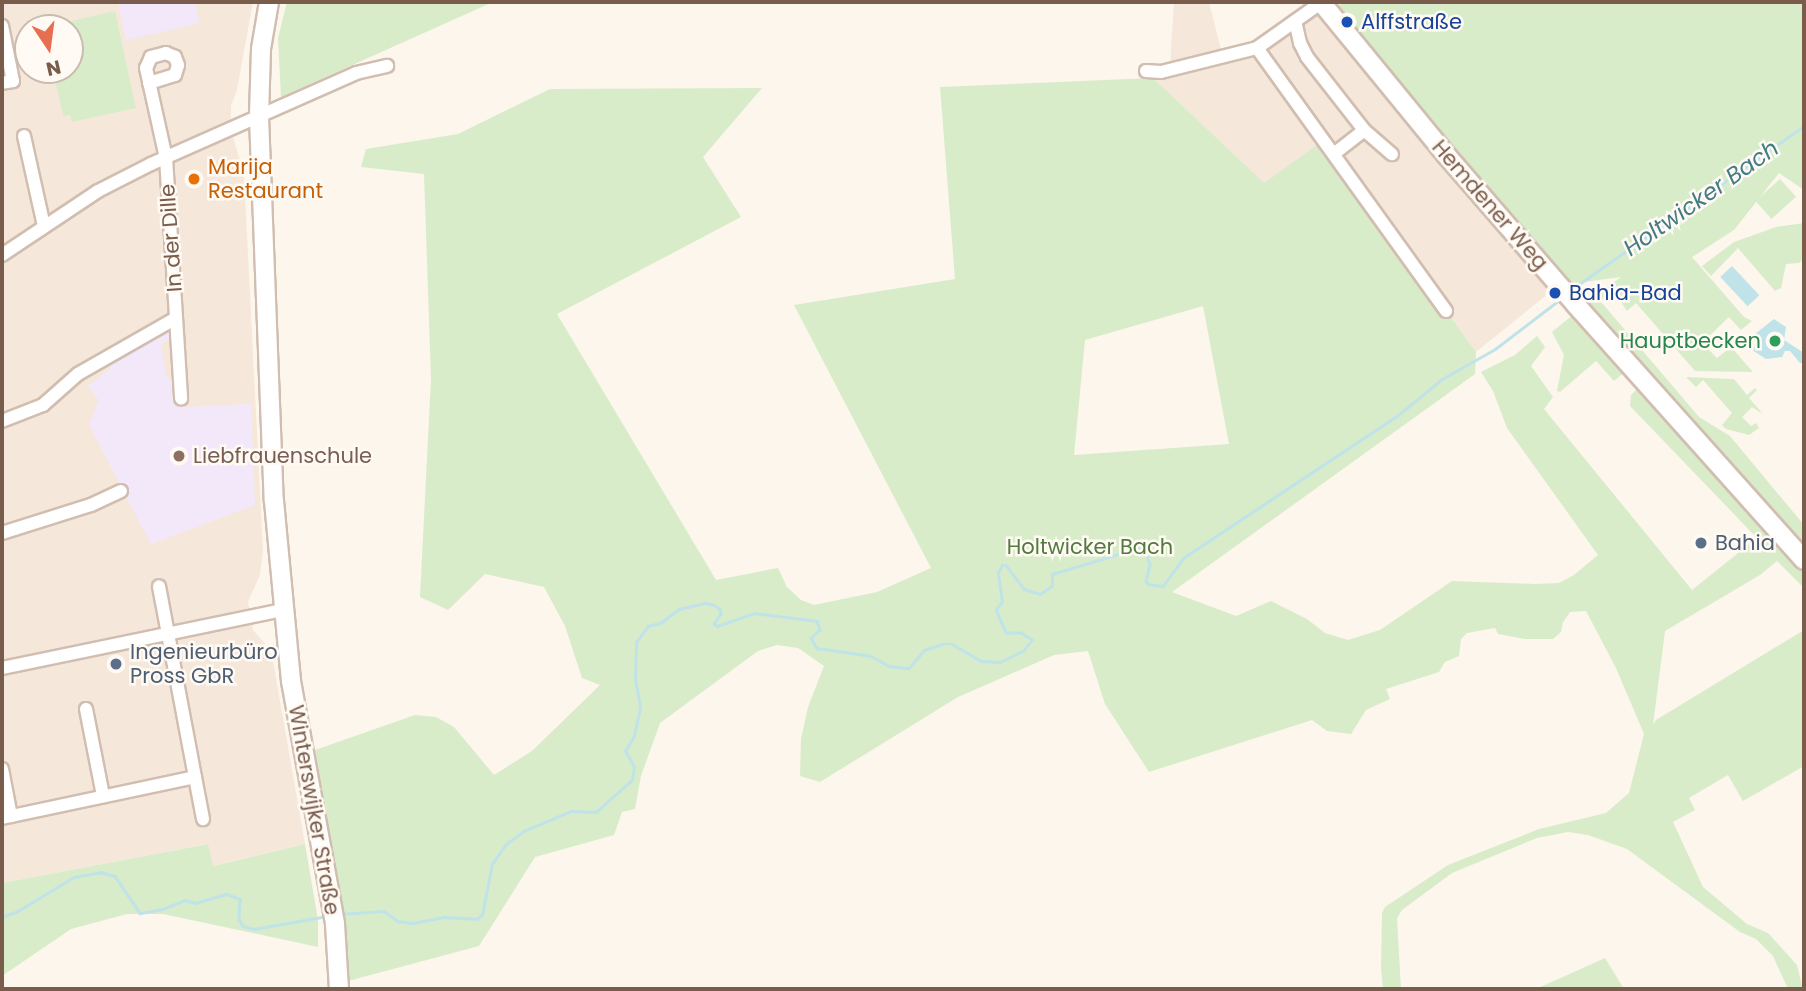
<!DOCTYPE html>
<meta charset="utf-8">
<style>
body{margin:0}
#map{position:relative;width:1806px;height:991px;overflow:hidden;background:#fdf6ec;font-family:Poppins,sans-serif}
div>[style]{position:absolute}
[style*='--x']{left:calc(var(--x)*1px);top:calc(var(--y)*1px);width:calc(var(--w)*1px);rotate:calc(var(--a)*1deg)}
.residential>*{inset:0;background:#f5e8da}
.education>*{inset:0;background:#f3e8fa}
.green>*{inset:0;background:#d8ecc9;transform-origin:0 0}
.water>*{inset:0;background:#bfe3e8;transform-origin:0 0}
.stream>*{height:2.5px;margin:-1.25px;padding:0 1.25px;transform-origin:1.25px;border-radius:1.25px;background:#bfe3e8}
.roads{filter:drop-shadow(2px 0 #d1beb0) drop-shadow(-2px 0 #d1beb0) drop-shadow(0 2px #d1beb0) drop-shadow(0 -2px #d1beb0)}
.street>*{height:12px;margin:-6px;padding:0 6px;transform-origin:6px;border-radius:6px;background:#fff}
.secondary>*{height:18px;margin:-9px;padding:0 9px;transform-origin:9px;border-radius:9px;background:#fff}
.dots>*{width:19px;height:19px;translate:-50% -50%;box-sizing:border-box;border:4px solid #fffaf3;border-radius:50%}
span{translate:-50% -50%;white-space:nowrap;text-align:center;line-height:1.15;-webkit-text-stroke:5px #fffaf3;paint-order:stroke}
.transit-label{font-size:21px;color:#164399}
.left{translate:0 -50%;text-align:left}
.food-label{font-size:21px;color:#c56008}
.street-label{font-size:21px;color:#7a5c4d}
.leisure-label{font-size:21px;color:#27864d}
.right{translate:-100% -50%;text-align:right}
.education-label{font-size:21px;color:#785e54}
.service-label{font-size:21px;color:#4e5e75}
.park-label{font-size:21px;color:#537a41}
.water-label{font-size:23px;color:#437c86;font-style:italic}
.frame{position:absolute;inset:0;border:4px solid #7a5c4d;pointer-events:none}
.north{position:absolute;left:14px;top:14px;width:70px;height:70px;box-sizing:border-box;background:#fffaf3;border:2px solid #cabbb1;border-radius:50%;rotate:167deg;font-size:19px;font-weight:700;line-height:28px;text-align:center;color:#7a5c4d}
.north::after{content:'';display:block;margin:auto;width:24px;height:32px;background:#e76f51;clip-path:polygon(50% 0,100% 100%,50% 72%,0 100%)}
</style>
<div id="map">
<div class="residential">
<div style="clip-path:polygon(evenodd,2px 2px,253px 2px,237px 90px,231px 106px,231px 129px,244px 175px,263px 551px,260px 575px,248px 602px,253px 630px,268px 647px,273px 661px,305px 844px,212px 866px,207px 844px,2px 883px,2px 2px,28px 28px,70px 28px,70px 70px,28px 70px,28px 28px)"></div>
<div style="clip-path:polygon(1174px 2px,1209px 2px,1223px 57px,1242px 54px,1312px 5px,1558px 286px,1476px 352px,1324px 140px,1264px 184px,1153px 78px,1170px 66px)"></div>
</div>
<div class="education">
<div style="clip-path:polygon(118px 2px,195px 2px,200px 23px,126px 40px)"></div>
<div style="clip-path:polygon(166px 330px,172px 332px,173px 337px,161px 344px,166px 376px,172px 380px,174px 403px,184px 403px,185px 407px,251px 404px,255px 505px,151px 544px,89px 425px,99px 400px,88px 386px,109px 370px,114px 357px)"></div>
</div>
<div class="green">
<div style="clip-path:polygon(287px 2px,493px 2px,281px 97px,278px 38px)"></div>
<div style="clip-path:polygon(1344px 2px,1804px 2px,1804px 190px,1779px 173px,1734px 230px,1692px 257px,1744px 317px,1752px 321px,1741px 330px,1729px 317px,1702px 343px,1717px 358px,1731px 347px,1753px 372px,1695px 371px,1636px 303px,1627px 311px,1621px 302px,1603px 300px,1600px 292px,1621px 277px,1569px 284px,1331px 11px)"></div>
<div style="clip-path:polygon(115px 11px,136px 108px,72px 122px,70px 115px,63px 116px,53px 70px,70px 70px,70px 28px,60px 28px,62px 23px)"></div>
<div style="clip-path:polygon(evenodd,1153px 78px,1264px 183px,1324px 140px,1476px 352px,1475px 374px,1172px 592px,1236px 616px,1271px 601px,1307px 619px,1325px 633px,1348px 640px,1380px 630px,1452px 581px,1535px 584px,1559px 583px,1574px 575px,1598px 555px,1507px 428px,1493px 391px,1481px 372px,1515px 355px,1537px 336px,1545px 347px,1531px 366px,1553px 397px,1544px 409px,1692px 590px,1757px 538px,1630px 406px,1631px 395px,1640px 386px,1626px 371px,1614px 381px,1596px 361px,1560px 392px,1557px 391px,1564px 355px,1552px 332px,1596px 296px,1699px 417px,1730px 436px,1804px 525px,1804px 588px,1777px 561px,1760px 575px,1665px 631px,1653px 725px,1656px 720px,1804px 630px,1804px 766px,1743px 801px,1728px 775px,1689px 798px,1695px 810px,1673px 822px,1703px 887px,1747px 924px,1768px 933px,1797px 965px,1803px 989px,1788px 989px,1773px 956px,1756px 939px,1740px 932px,1627px 849px,1588px 835px,1568px 832px,1537px 838px,1452px 873px,1402px 910px,1397px 918px,1401px 989px,1383px 989px,1381px 968px,1382px 913px,1385px 907px,1448px 865px,1539px 829px,1606px 813px,1629px 793px,1644px 734px,1616px 668px,1586px 611px,1570px 612px,1563px 622px,1561px 632px,1553px 639px,1525px 639px,1498px 634px,1495px 628px,1467px 633px,1461px 639px,1459px 656px,1445px 662px,1439px 672px,1386px 689px,1390px 699px,1366px 710px,1351px 734px,1327px 731px,1312px 720px,1149px 772px,1105px 704px,1088px 651px,1054px 655px,958px 697px,820px 782px,800px 776px,801px 739px,808px 707px,824px 666px,798px 648px,777px 645px,758px 651px,660px 723px,641px 776px,635px 809px,622px 812px,614px 835px,535px 857px,479px 946px,348px 981px,315px 750px,415px 715px,436px 717px,454px 727px,494px 775px,532px 751px,600px 685px,582px 678px,565px 626px,544px 587px,485px 574px,448px 610px,420px 597px,431px 379px,424px 174px,361px 167px,366px 149px,458px 134px,550px 89px,762px 88px,703px 157px,741px 217px,557px 314px,716px 580px,778px 568px,787px 587px,801px 600px,814px 605px,877px 592px,931px 568px,794px 305px,955px 279px,940px 87px,1153px 78px,1203px 306px,1229px 444px,1074px 455px,1085px 340px,1203px 306px)"></div>
<div style="left:1780px;top:179px;width:24px;height:33px;rotate:48deg"></div>
<div style="clip-path:polygon(1804px 223px,1804px 258px,1799px 263px,1786px 264px,1781px 288px,1775px 291px,1738px 248px,1711px 276px,1702px 266px,1734px 242px,1776px 227px)"></div>
<div style="clip-path:polygon(1686px 377px,1734px 379px,1747px 395px,1755px 388px,1757px 390px,1749px 398px,1763px 414px,1752px 407px,1742px 417px,1751px 426px,1756px 423px,1759px 428px,1749px 435px,1726px 429px,1722px 425px,1732px 413px,1703px 380px,1696px 387px)"></div>
<div style="clip-path:polygon(208px 844px,213px 866px,305px 844px,318px 920px,318px 947px,163px 914px,127px 914px,71px 929px,2px 976px,2px 883px)"></div>
<div style="clip-path:polygon(1605px 958px,1624px 989px,1536px 989px)"></div>
</div>
<div class="water">
<div style="left:1732px;top:266px;width:40px;height:16px;rotate:47deg"></div>
<div style="clip-path:polygon(1774px 319px,1786px 327px,1784px 340px,1804px 353px,1804px 363px,1800px 363px,1790px 351px,1785px 351px,1782px 357px,1766px 359px,1752px 350px,1760px 341px,1755px 334px)"></div>
</div>
<div class="stream">
<div style="--x:1572;--y:289;--w:284;--a:-35.1"></div>
<div style="--x:340;--y:914;--w:44;--a:-3.9"></div>
<div style="--x:384;--y:911;--w:17;--a:36"></div>
<div style="--x:398;--y:921;--w:15;--a:8"></div>
<div style="--x:413;--y:923;--w:31;--a:-11"></div>
<div style="--x:443;--y:917;--w:34;--a:3"></div>
<div style="--x:477;--y:919;--w:6;--a:-39"></div>
<div style="--x:482;--y:915;--w:52;--a:-78.9"></div>
<div style="--x:492;--y:864;--w:24;--a:-55"></div>
<div style="--x:506;--y:844;--w:22;--a:-36"></div>
<div style="--x:524;--y:831;--w:51;--a:-23.1"></div>
<div style="--x:571;--y:811;--w:25;--a:2"></div>
<div style="--x:596;--y:812;--w:48;--a:-41.6"></div>
<div style="--x:632;--y:780;--w:13;--a:-81"></div>
<div style="--x:634;--y:767;--w:18;--a:-119"></div>
<div style="--x:625;--y:751;--w:17;--a:-59"></div>
<div style="--x:634;--y:736;--w:30;--a:-78"></div>
<div style="--x:640;--y:707;--w:29;--a:-100"></div>
<div style="--x:635;--y:678;--w:36;--a:-88"></div>
<div style="--x:636;--y:642;--w:20;--a:-53"></div>
<div style="--x:648;--y:626;--w:12;--a:-14"></div>
<div style="--x:660;--y:623;--w:24;--a:-36"></div>
<div style="--x:679;--y:609;--w:28;--a:-13"></div>
<div style="--x:706;--y:603;--w:8;--a:14"></div>
<div style="--x:714;--y:605;--w:7;--a:34"></div>
<div style="--x:720;--y:609;--w:5;--a:79"></div>
<div style="--x:721;--y:614;--w:12;--a:125"></div>
<div style="--x:714;--y:624;--w:4;--a:34"></div>
<div style="--x:717;--y:626;--w:39;--a:-19"></div>
<div style="--x:754;--y:613;--w:64;--a:7.2"></div>
<div style="--x:817;--y:621;--w:9;--a:72"></div>
<div style="--x:820;--y:630;--w:12;--a:138"></div>
<div style="--x:811;--y:638;--w:12;--a:59"></div>
<div style="--x:817;--y:648;--w:55;--a:8.4"></div>
<div style="--x:871;--y:656;--w:21;--a:29"></div>
<div style="--x:889;--y:666;--w:20;--a:6"></div>
<div style="--x:909;--y:668;--w:23;--a:-50"></div>
<div style="--x:924;--y:650;--w:19;--a:-18"></div>
<div style="--x:942;--y:644;--w:10;--a:0"></div>
<div style="--x:952;--y:644;--w:34;--a:30"></div>
<div style="--x:981;--y:661;--w:19;--a:3"></div>
<div style="--x:1000;--y:662;--w:25;--a:-26"></div>
<div style="--x:1023;--y:651;--w:14;--a:-51"></div>
<div style="--x:1032;--y:640;--w:13;--a:-148"></div>
<div style="--x:1021;--y:633;--w:15;--a:180"></div>
<div style="--x:1006;--y:633;--w:19;--a:-115"></div>
<div style="--x:998;--y:616;--w:7;--a:-106"></div>
<div style="--x:996;--y:609;--w:9;--a:-49"></div>
<div style="--x:1002;--y:602;--w:29;--a:-98"></div>
<div style="--x:998;--y:573;--w:9;--a:-63"></div>
<div style="--x:1002;--y:565;--w:4;--a:0"></div>
<div style="--x:1006;--y:565;--w:30;--a:53"></div>
<div style="--x:1024;--y:589;--w:17;--a:17"></div>
<div style="--x:1040;--y:594;--w:14;--a:-34"></div>
<div style="--x:1052;--y:586;--w:12;--a:-90"></div>
<div style="--x:1052;--y:574;--w:90;--a:-16.8"></div>
<div style="--x:1138;--y:548;--w:9;--a:21"></div>
<div style="--x:1146;--y:551;--w:15;--a:74"></div>
<div style="--x:1150;--y:565;--w:16;--a:104"></div>
<div style="--x:1146;--y:581;--w:4;--a:56"></div>
<div style="--x:1148;--y:584;--w:15;--a:8"></div>
<div style="--x:1163;--y:586;--w:34;--a:-54"></div>
<div style="--x:1183;--y:558;--w:257;--a:-33.6"></div>
<div style="--x:1397;--y:416;--w:58;--a:-39.4"></div>
<div style="--x:1442;--y:379;--w:61;--a:-29.5"></div>
<div style="--x:1495;--y:349;--w:84;--a:-37.3"></div>
<div style="--x:2;--y:917;--w:15;--a:-20"></div>
<div style="--x:16;--y:912;--w:68;--a:-31.1"></div>
<div style="--x:74;--y:877;--w:27;--a:-10"></div>
<div style="--x:101;--y:872;--w:15;--a:16"></div>
<div style="--x:115;--y:876;--w:45;--a:56"></div>
<div style="--x:140;--y:913;--w:23;--a:-10"></div>
<div style="--x:163;--y:909;--w:24;--a:-22"></div>
<div style="--x:185;--y:900;--w:10;--a:17"></div>
<div style="--x:195;--y:903;--w:33;--a:-16"></div>
<div style="--x:227;--y:894;--w:14;--a:21"></div>
<div style="--x:240;--y:899;--w:20;--a:93"></div>
<div style="--x:239;--y:919;--w:8;--a:60"></div>
<div style="--x:243;--y:926;--w:11;--a:15"></div>
<div style="--x:254;--y:929;--w:74;--a:-10.1"></div>
</div>
<div class="roads">
<div class="street">
<div style="--x:1295;--y:21;--w:23;--a:77"></div>
<div style="--x:1300;--y:43;--w:16;--a:63"></div>
<div style="--x:1307;--y:57;--w:93;--a:52"></div>
<div style="--x:1364;--y:130;--w:37;--a:41"></div>
<div style="--x:2;--y:26;--w:56;--a:78.7"></div>
<div style="--x:13;--y:81;--w:11;--a:170"></div>
<div style="--x:1257;--y:48;--w:324;--a:54.3"></div>
<div style="--x:1146;--y:71;--w:15;--a:4"></div>
<div style="--x:1161;--y:72;--w:99;--a:-14"></div>
<div style="--x:1257;--y:48;--w:80;--a:-35.3"></div>
<div style="--x:149;--y:83;--w:27;--a:-17"></div>
<div style="--x:175;--y:75;--w:10;--a:-73"></div>
<div style="--x:178;--y:65;--w:9;--a:-111"></div>
<div style="--x:175;--y:57;--w:10;--a:-156"></div>
<div style="--x:166;--y:53;--w:16;--a:165"></div>
<div style="--x:151;--y:57;--w:12;--a:114"></div>
<div style="--x:146;--y:68;--w:92;--a:77.5"></div>
<div style="--x:166;--y:158;--w:241;--a:86.4"></div>
<div style="--x:24;--y:136;--w:92;--a:77.5"></div>
<div style="--x:1335;--y:153;--w:37;--a:-38"></div>
<div style="--x:2;--y:255;--w:115;--a:-33.7"></div>
<div style="--x:98;--y:191;--w:59;--a:-27"></div>
<div style="--x:151;--y:164;--w:224;--a:-23.9"></div>
<div style="--x:356;--y:73;--w:32;--a:-13"></div>
<div style="--x:2;--y:421;--w:44;--a:-21.3"></div>
<div style="--x:43;--y:405;--w:47;--a:-41.5"></div>
<div style="--x:78;--y:374;--w:113;--a:-29.7"></div>
<div style="--x:2;--y:533;--w:93;--a:-17.5"></div>
<div style="--x:91;--y:505;--w:33;--a:-25"></div>
<div style="--x:2;--y:668;--w:286;--a:-11.7"></div>
<div style="--x:86;--y:709;--w:89;--a:78.9"></div>
<div style="--x:2;--y:769;--w:48;--a:79.2"></div>
<div style="--x:195;--y:777;--w:43;--a:79.2"></div>
<div style="--x:2;--y:818;--w:197;--a:-12"></div>
<div style="--x:195;--y:777;--w:194;--a:-100.7"></div>
</div>
<div class="secondary">
<div style="--x:269;--y:2;--w:48;--a:99.7"></div>
<div style="--x:261;--y:49;--w:68;--a:91.7"></div>
<div style="--x:259;--y:117;--w:384;--a:87.8"></div>
<div style="--x:274;--y:501;--w:181;--a:84.6"></div>
<div style="--x:291;--y:681;--w:247;--a:79.7"></div>
<div style="--x:335;--y:924;--w:65;--a:86.5"></div>
<div style="--x:1321;--y:2;--w:199;--a:50.7"></div>
<div style="--x:1447;--y:156;--w:197;--a:49.1"></div>
<div style="--x:1576;--y:305;--w:342;--a:48.2"></div>
</div>
</div>
<div class="dots">
<div style="left:1347px;top:22px;background:#1a4fb4"></div>
<div style="left:194px;top:179px;background:#e8710a"></div>
<div style="left:1555px;top:293px;background:#1a4fb4"></div>
<div style="left:1775px;top:341px;background:#2e9e5b"></div>
<div style="left:179px;top:456px;background:#8d6e63"></div>
<div style="left:1701px;top:543px;background:#5c6f8a"></div>
<div style="left:116px;top:664px;background:#5c6f8a"></div>
</div>
<div class="transit-label">
<span class="left" style="left:1361px;top:22px">Alffstraße</span>
<span class="left" style="left:1569px;top:293px">Bahia-Bad</span>
</div>
<div class="food-label">
<span class="left" style="left:208px;top:179px">Marija<br>Restaurant</span>
</div>
<div class="street-label">
<span style="left:1490px;top:205px;rotate:49deg">Hemdener Weg</span>
<span style="left:171px;top:238px;rotate:-94deg">In der Dille</span>
<span style="left:314px;top:810px;rotate:80deg">Winterswijker Straße</span>
</div>
<div class="leisure-label">
<span class="right" style="left:1761px;top:341px">Hauptbecken</span>
</div>
<div class="education-label">
<span class="left" style="left:193px;top:456px">Liebfrauenschule</span>
</div>
<div class="service-label">
<span class="left" style="left:1715px;top:543px">Bahia</span>
<span class="left" style="left:130px;top:664px">Ingenieurbüro<br>Pross GbR</span>
</div>
<div class="park-label">
<span style="left:1090px;top:547px">Holtwicker Bach</span>
</div>
<div class="water-label">
<span style="left:1701px;top:198px;rotate:-35deg">Holtwicker Bach</span>
</div>
<div class="frame"></div>
<div class="north">N</div>
</div>
